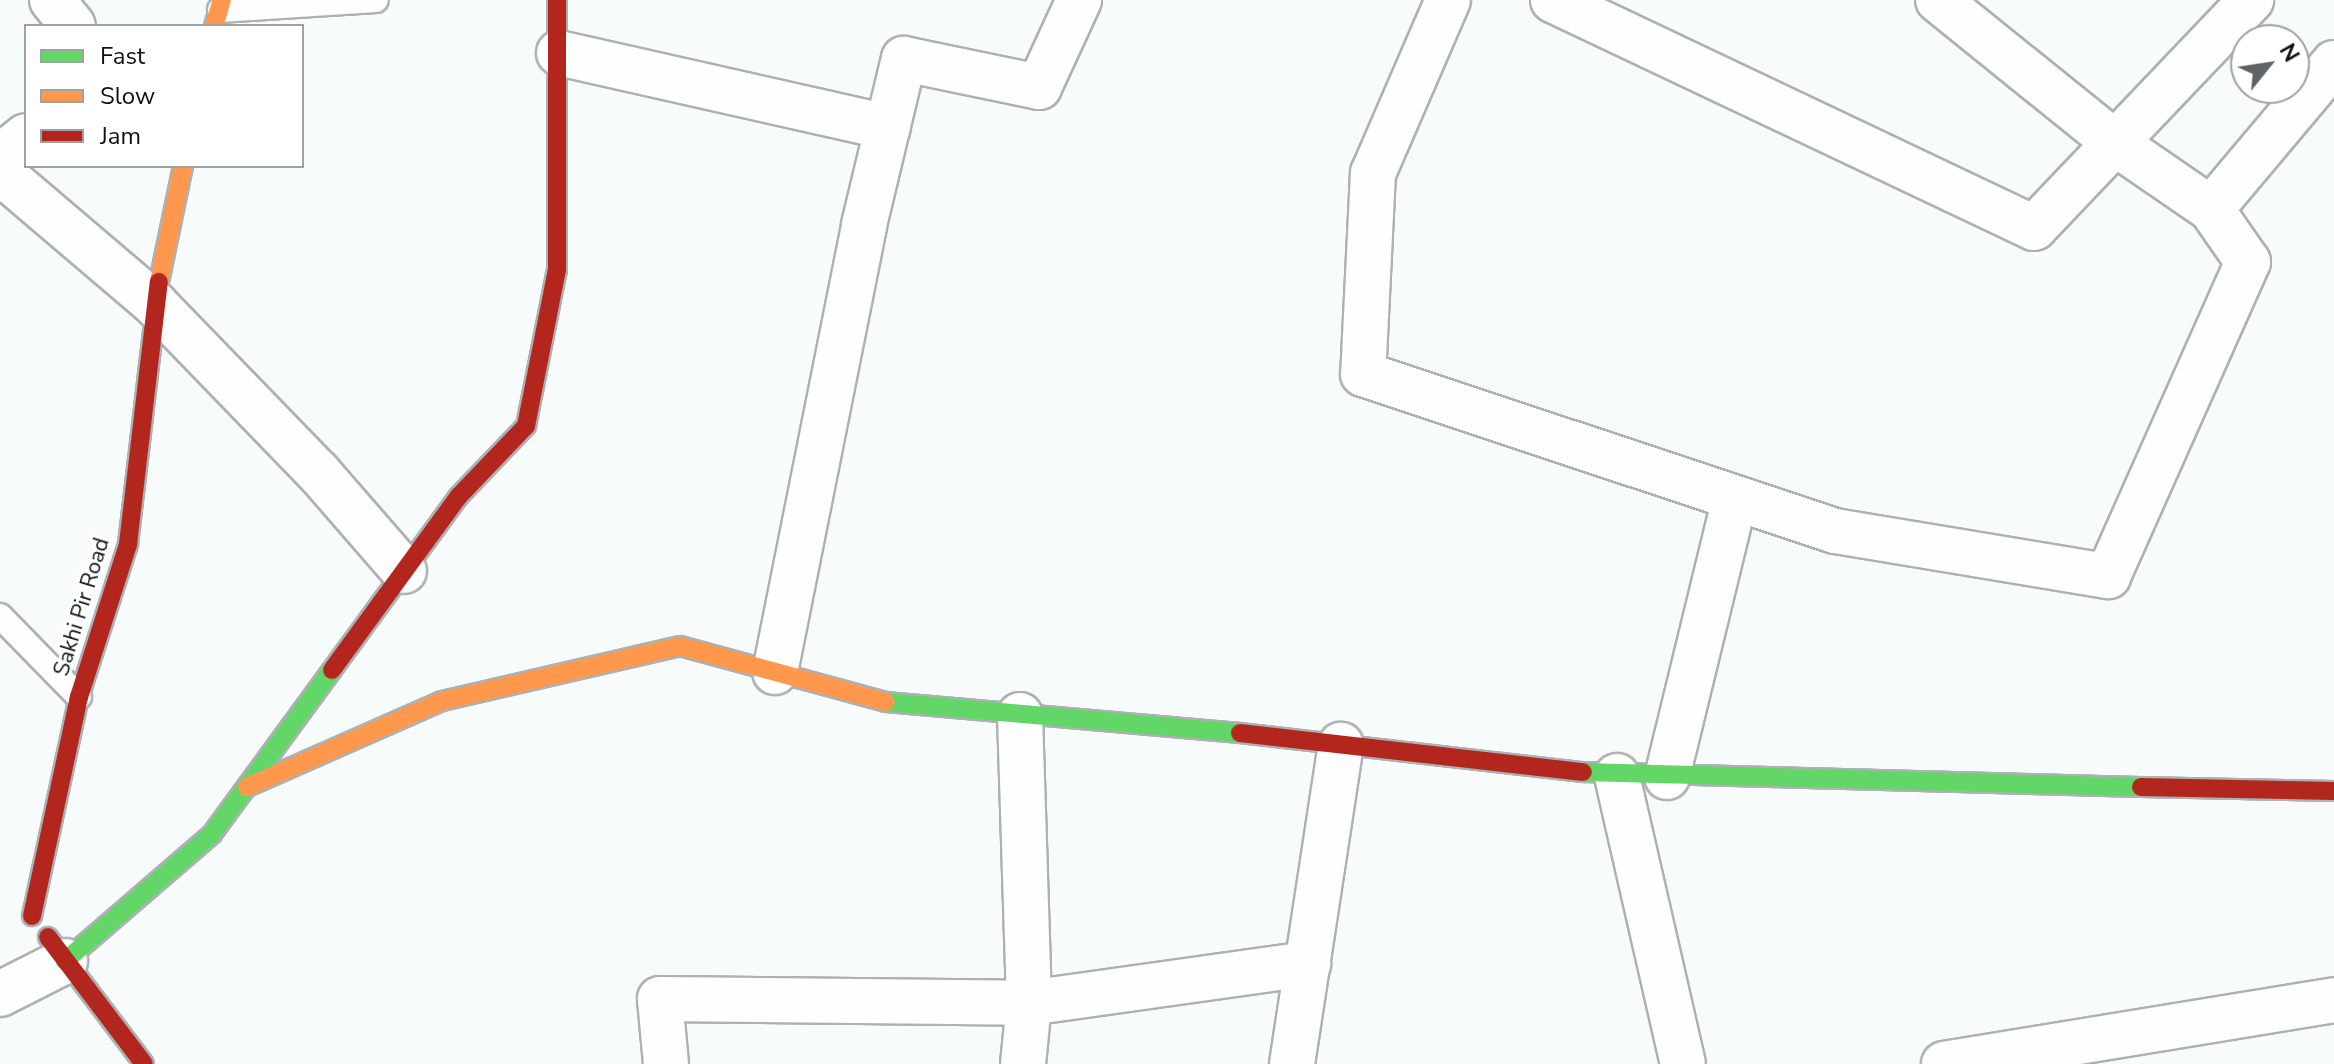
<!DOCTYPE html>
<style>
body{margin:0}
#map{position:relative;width:2334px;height:1064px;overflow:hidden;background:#f7fbfc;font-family:"Nunito Sans",sans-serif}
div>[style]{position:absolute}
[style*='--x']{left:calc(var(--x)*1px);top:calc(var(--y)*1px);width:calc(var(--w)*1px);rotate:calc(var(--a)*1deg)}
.roads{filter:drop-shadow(2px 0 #acb1b2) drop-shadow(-2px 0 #acb1b2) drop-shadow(0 2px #acb1b2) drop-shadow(0 -2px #acb1b2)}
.lane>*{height:24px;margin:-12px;padding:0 12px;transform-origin:12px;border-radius:12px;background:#fefeff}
.street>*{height:44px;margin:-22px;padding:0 22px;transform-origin:22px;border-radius:22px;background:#fefeff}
.fast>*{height:18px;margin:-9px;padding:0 9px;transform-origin:9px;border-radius:9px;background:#63d668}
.slow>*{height:18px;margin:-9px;padding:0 9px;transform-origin:9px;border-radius:9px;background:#ff974d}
.jam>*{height:18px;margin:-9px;padding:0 9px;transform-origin:9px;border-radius:9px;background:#b3261e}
span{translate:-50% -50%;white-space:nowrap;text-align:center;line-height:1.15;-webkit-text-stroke:6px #fff;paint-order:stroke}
.street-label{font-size:22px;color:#0e1316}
.legend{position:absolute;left:24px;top:24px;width:280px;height:144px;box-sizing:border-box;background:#fff;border:2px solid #9fa1a2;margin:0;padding:10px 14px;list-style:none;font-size:24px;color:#0e1316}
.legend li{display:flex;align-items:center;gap:16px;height:40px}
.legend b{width:40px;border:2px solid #9fa1a2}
.north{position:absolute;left:2230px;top:24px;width:80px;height:80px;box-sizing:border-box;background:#fff;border:2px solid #9fa1a2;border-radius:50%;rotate:60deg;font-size:22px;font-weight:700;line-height:32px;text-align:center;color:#0e1316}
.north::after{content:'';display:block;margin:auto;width:28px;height:36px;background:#606466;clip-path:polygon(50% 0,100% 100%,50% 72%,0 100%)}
</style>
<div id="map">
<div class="roads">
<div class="lane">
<div style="--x:220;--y:10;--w:156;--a:-3.7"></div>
<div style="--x:0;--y:616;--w:113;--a:45.7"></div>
</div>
<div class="street">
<div style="--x:52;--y:0;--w:33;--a:51"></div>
<div style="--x:1448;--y:0;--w:189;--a:113.4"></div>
<div style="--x:1373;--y:173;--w:201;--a:92.8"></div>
<div style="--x:1363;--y:374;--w:497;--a:18.4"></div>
<div style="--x:1835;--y:531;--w:277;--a:9.4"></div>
<div style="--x:2108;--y:576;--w:344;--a:-66"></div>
<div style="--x:2248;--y:262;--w:65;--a:-124.9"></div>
<div style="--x:1553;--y:0;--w:532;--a:25.36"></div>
<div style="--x:2034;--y:228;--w:315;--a:-46.4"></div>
<div style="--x:1938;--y:0;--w:228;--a:38.9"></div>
<div style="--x:2115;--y:143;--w:116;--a:34.5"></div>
<div style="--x:2211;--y:209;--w:191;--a:-49.9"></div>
<div style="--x:559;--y:53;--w:337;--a:12.7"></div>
<div style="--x:0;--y:157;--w:33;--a:-39"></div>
<div style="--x:0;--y:172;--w:204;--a:40.4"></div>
<div style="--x:155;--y:304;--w:234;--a:45.9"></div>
<div style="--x:318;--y:472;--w:131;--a:49"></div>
<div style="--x:775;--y:672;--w:456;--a:-78.7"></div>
<div style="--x:864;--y:225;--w:171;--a:-76.5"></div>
<div style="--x:904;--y:59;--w:138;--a:11.7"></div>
<div style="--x:1039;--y:87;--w:96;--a:-65.3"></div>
<div style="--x:1020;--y:715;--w:288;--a:88.2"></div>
<div style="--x:1029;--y:1003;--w:61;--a:95.6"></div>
<div style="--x:1617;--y:776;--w:295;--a:77.1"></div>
<div style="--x:1667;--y:777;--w:287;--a:-76.3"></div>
<div style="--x:0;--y:994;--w:73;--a:-26.9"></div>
<div style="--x:666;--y:1064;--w:65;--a:-95.3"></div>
<div style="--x:660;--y:999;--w:369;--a:0.6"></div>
<div style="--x:1029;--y:1003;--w:282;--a:-8"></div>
<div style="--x:1292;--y:1064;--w:323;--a:-81.3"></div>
<div style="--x:1944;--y:1064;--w:395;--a:-9.3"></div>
</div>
<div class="fast">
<div style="--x:886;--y:702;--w:355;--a:5"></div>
<div style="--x:1583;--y:772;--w:558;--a:1.54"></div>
<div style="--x:65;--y:961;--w:194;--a:-40.8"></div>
<div style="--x:212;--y:834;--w:203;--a:-53.8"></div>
</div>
<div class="slow">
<div style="--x:214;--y:26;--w:27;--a:-73"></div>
<div style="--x:159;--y:282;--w:118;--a:-78.3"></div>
<div style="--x:247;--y:787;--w:213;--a:-23.8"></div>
<div style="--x:442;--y:701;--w:244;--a:-13"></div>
<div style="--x:680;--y:646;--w:213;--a:15.2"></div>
</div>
<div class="jam">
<div style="--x:332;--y:670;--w:215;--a:-53.9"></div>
<div style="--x:459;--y:496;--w:97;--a:-46.3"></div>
<div style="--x:526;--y:426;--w:159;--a:-78.8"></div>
<div style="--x:557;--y:270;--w:270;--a:-90"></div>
<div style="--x:1240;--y:733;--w:345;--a:6.5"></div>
<div style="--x:2141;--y:787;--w:193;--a:1.2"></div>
<div style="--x:32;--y:916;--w:224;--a:-77.9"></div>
<div style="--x:79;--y:697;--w:161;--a:-72.2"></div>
<div style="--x:128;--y:544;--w:264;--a:-83.3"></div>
<div style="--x:48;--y:937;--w:159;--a:52.9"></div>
</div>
</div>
<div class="street-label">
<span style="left:82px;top:607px;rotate:-73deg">Sakhi Pir Road</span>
</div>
<ul class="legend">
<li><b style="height:10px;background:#63d668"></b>Fast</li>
<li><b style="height:10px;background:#ff974d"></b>Slow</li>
<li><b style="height:10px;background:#b3261e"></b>Jam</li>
</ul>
<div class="north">N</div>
</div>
